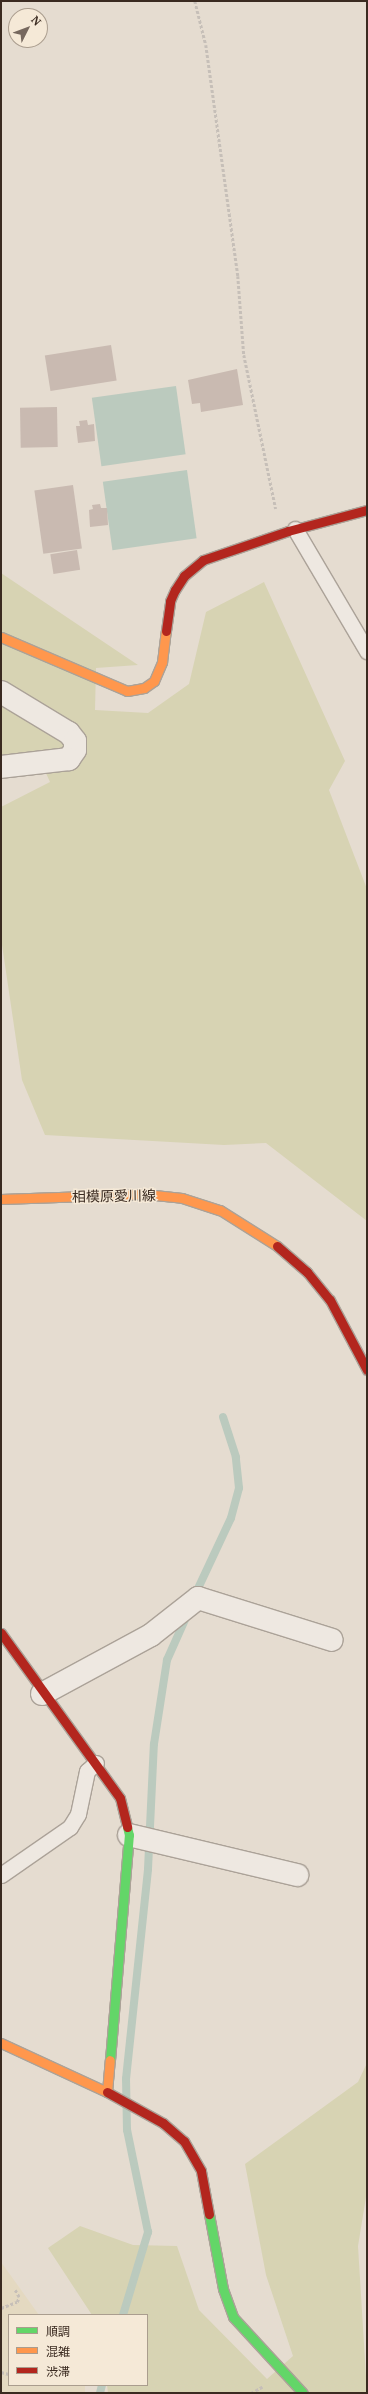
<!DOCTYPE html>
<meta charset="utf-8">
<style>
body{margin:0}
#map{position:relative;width:368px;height:2394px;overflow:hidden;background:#e5dcd0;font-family:"PT Serif","Noto Sans JP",serif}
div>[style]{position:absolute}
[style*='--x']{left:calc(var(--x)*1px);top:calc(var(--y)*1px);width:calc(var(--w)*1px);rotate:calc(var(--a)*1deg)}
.farmland>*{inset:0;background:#e4d9c1}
.green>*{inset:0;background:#d7d3b3}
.water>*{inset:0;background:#bbcabe;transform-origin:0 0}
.stream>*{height:8px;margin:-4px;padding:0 4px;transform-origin:4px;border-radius:4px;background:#bbcabe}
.building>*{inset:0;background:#c9bab1;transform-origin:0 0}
.path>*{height:2.5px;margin-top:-1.25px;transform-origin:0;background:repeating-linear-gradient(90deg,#c6bfb8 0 3px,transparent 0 5px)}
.roads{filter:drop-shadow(1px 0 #aba298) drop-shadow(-1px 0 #aba298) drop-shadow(0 1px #aba298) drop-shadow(0 -1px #aba298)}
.lane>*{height:15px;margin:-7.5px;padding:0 7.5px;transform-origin:7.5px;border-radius:7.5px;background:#eee8e1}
.street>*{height:22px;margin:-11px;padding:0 11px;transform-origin:11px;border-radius:11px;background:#eee8e1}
.fast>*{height:9px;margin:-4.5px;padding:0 4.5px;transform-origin:4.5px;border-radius:4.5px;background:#63d668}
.slow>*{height:9px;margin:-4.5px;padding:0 4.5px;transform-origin:4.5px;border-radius:4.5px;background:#ff974d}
.jam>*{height:9px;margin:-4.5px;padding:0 4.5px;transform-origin:4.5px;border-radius:4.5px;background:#b3261e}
span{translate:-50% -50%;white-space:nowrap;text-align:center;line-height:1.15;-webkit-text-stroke:3px #f5e9d7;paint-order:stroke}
.street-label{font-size:14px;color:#3a2a20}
.frame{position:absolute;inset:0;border:2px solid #3a2a20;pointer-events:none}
.legend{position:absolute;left:8px;top:2314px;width:140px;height:72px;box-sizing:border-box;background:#f5e9d7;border:1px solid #aa9d8e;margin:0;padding:5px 7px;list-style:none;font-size:12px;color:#3a2a20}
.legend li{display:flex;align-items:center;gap:8px;height:20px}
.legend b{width:20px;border:1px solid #aa9d8e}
.north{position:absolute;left:8px;top:8px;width:40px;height:40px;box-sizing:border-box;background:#f5e9d7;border:1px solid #aa9d8e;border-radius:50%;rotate:48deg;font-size:11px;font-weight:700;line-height:16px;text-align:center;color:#3a2a20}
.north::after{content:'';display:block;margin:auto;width:14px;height:18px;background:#76685e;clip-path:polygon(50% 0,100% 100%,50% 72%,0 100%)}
</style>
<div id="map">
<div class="farmland">
<div style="clip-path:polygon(1px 2262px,39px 2315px,9px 2315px,9px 2385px,85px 2385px,85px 2393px,1px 2393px)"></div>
</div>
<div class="green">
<div style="clip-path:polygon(1px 573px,138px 665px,96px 668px,95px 710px,148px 713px,189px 684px,206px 612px,264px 582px,345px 761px,329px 790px,367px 889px,367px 1221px,266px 1143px,224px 1145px,45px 1135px,22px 1080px,1px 938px,1px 807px,50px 782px,36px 751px,1px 763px)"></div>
<div style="clip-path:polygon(367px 2063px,367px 2191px,358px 2246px,367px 2393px,108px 2393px,107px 2385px,147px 2385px,147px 2315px,92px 2315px,48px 2248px,80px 2226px,133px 2245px,177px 2246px,199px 2310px,267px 2379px,293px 2356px,266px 2275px,245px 2164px,358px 2082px)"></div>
</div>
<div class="water">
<div style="left:176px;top:386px;width:69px;height:85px;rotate:82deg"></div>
<div style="left:187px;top:470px;width:69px;height:85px;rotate:82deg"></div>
</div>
<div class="stream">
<div style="--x:194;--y:1597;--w:87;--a:-64.9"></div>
<div style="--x:231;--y:1518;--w:31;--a:-75"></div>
<div style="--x:239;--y:1488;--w:31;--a:-96"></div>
<div style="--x:236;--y:1457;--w:42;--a:-108"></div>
<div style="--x:123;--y:2315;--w:87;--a:-73.2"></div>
<div style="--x:148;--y:2232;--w:104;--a:-101.6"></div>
<div style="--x:127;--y:2130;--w:51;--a:-91.1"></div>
<div style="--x:126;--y:2079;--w:211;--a:-84"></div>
<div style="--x:148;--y:1869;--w:125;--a:-87.3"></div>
<div style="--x:154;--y:1744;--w:85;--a:-81.2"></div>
<div style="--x:167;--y:1660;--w:51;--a:-65.9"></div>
<div style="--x:100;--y:2393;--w:8;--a:-76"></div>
</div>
<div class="building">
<div style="left:111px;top:345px;width:36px;height:67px;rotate:81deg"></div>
<div style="clip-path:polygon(237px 369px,243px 405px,201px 412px,200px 403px,192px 404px,188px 380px)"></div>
<div style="left:57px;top:407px;width:40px;height:37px;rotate:89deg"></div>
<div style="clip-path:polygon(87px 420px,88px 425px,94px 424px,95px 441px,78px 443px,76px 426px,80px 426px,79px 421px)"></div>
<div style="left:73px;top:485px;width:64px;height:39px;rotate:82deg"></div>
<div style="clip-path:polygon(100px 504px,101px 508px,107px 508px,108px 525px,90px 527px,89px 510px,93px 509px,92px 505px)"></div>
<div style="left:77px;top:550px;width:20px;height:27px;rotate:81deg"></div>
</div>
<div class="path">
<div style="--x:195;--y:1;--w:45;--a:76"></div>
<div style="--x:206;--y:45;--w:233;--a:82.1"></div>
<div style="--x:238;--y:276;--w:79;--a:85.7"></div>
<div style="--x:244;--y:355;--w:157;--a:78.3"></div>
<div style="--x:1;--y:2308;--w:17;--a:-21"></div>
<div style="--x:17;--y:2302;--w:5;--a:-68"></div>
<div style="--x:19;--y:2297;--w:8;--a:-120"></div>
<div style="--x:1;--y:2372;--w:8;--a:14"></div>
<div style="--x:251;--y:2393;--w:13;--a:-29"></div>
</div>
<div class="roads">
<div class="lane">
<div style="--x:295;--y:529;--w:142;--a:59.5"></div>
<div style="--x:1;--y:1875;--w:84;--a:-34.8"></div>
<div style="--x:70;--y:1827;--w:15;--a:-58"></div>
<div style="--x:78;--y:1814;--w:44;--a:-78.2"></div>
<div style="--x:87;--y:1771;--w:12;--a:-42"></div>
</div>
<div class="street">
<div style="--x:1;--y:692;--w:79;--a:31.1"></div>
<div style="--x:69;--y:733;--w:10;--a:53"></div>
<div style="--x:75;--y:741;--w:9;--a:90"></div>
<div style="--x:75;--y:750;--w:11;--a:124"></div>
<div style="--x:69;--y:759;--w:68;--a:173.3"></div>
<div style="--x:42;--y:1694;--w:124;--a:-28.4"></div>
<div style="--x:151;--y:1635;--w:60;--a:-38.2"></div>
<div style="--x:198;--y:1598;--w:140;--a:17.4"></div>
<div style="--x:129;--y:1835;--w:173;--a:13.4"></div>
</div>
<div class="fast">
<div style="--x:110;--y:2060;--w:226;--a:-85.2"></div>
<div style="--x:129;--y:1835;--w:8;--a:-104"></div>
<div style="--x:209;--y:2214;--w:76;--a:79.4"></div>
<div style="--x:223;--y:2289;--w:30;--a:70"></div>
<div style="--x:233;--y:2317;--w:103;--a:47.4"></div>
</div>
<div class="slow">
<div style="--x:1;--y:637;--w:137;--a:23.2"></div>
<div style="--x:127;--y:691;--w:17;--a:-10"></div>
<div style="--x:144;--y:688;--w:12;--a:-35"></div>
<div style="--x:154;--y:681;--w:21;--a:-67"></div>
<div style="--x:162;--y:662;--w:31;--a:-83"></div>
<div style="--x:1;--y:1199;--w:144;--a:-2"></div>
<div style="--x:145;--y:1194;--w:37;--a:6"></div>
<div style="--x:182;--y:1198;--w:40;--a:18"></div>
<div style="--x:220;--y:1210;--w:67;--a:32.3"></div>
<div style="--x:1;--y:2043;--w:117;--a:24.8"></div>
<div style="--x:107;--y:2092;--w:32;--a:-85"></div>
</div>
<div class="jam">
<div style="--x:166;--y:631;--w:30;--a:-82"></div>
<div style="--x:170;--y:601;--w:12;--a:-66"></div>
<div style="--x:175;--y:590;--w:17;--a:-57"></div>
<div style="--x:184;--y:576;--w:25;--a:-40"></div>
<div style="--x:203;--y:560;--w:90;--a:-18.8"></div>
<div style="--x:288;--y:531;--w:82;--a:-14.9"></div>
<div style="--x:277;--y:1246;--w:40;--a:41"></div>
<div style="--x:307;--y:1272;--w:36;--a:51"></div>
<div style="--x:330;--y:1300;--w:79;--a:62.1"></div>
<div style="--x:1;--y:1633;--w:203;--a:54.2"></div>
<div style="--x:120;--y:1798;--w:30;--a:76"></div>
<div style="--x:107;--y:2092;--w:64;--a:29"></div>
<div style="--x:163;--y:2123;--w:28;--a:41"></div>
<div style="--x:184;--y:2141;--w:34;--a:60"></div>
<div style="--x:201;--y:2171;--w:44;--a:79.5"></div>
</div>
</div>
<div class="street-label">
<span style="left:114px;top:1196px;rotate:-1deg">相模原愛川線</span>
</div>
<div class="frame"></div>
<ul class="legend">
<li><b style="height:5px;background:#63d668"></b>順調</li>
<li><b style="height:5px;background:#ff974d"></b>混雑</li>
<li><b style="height:5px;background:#b3261e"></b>渋滞</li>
</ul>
<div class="north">N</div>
</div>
